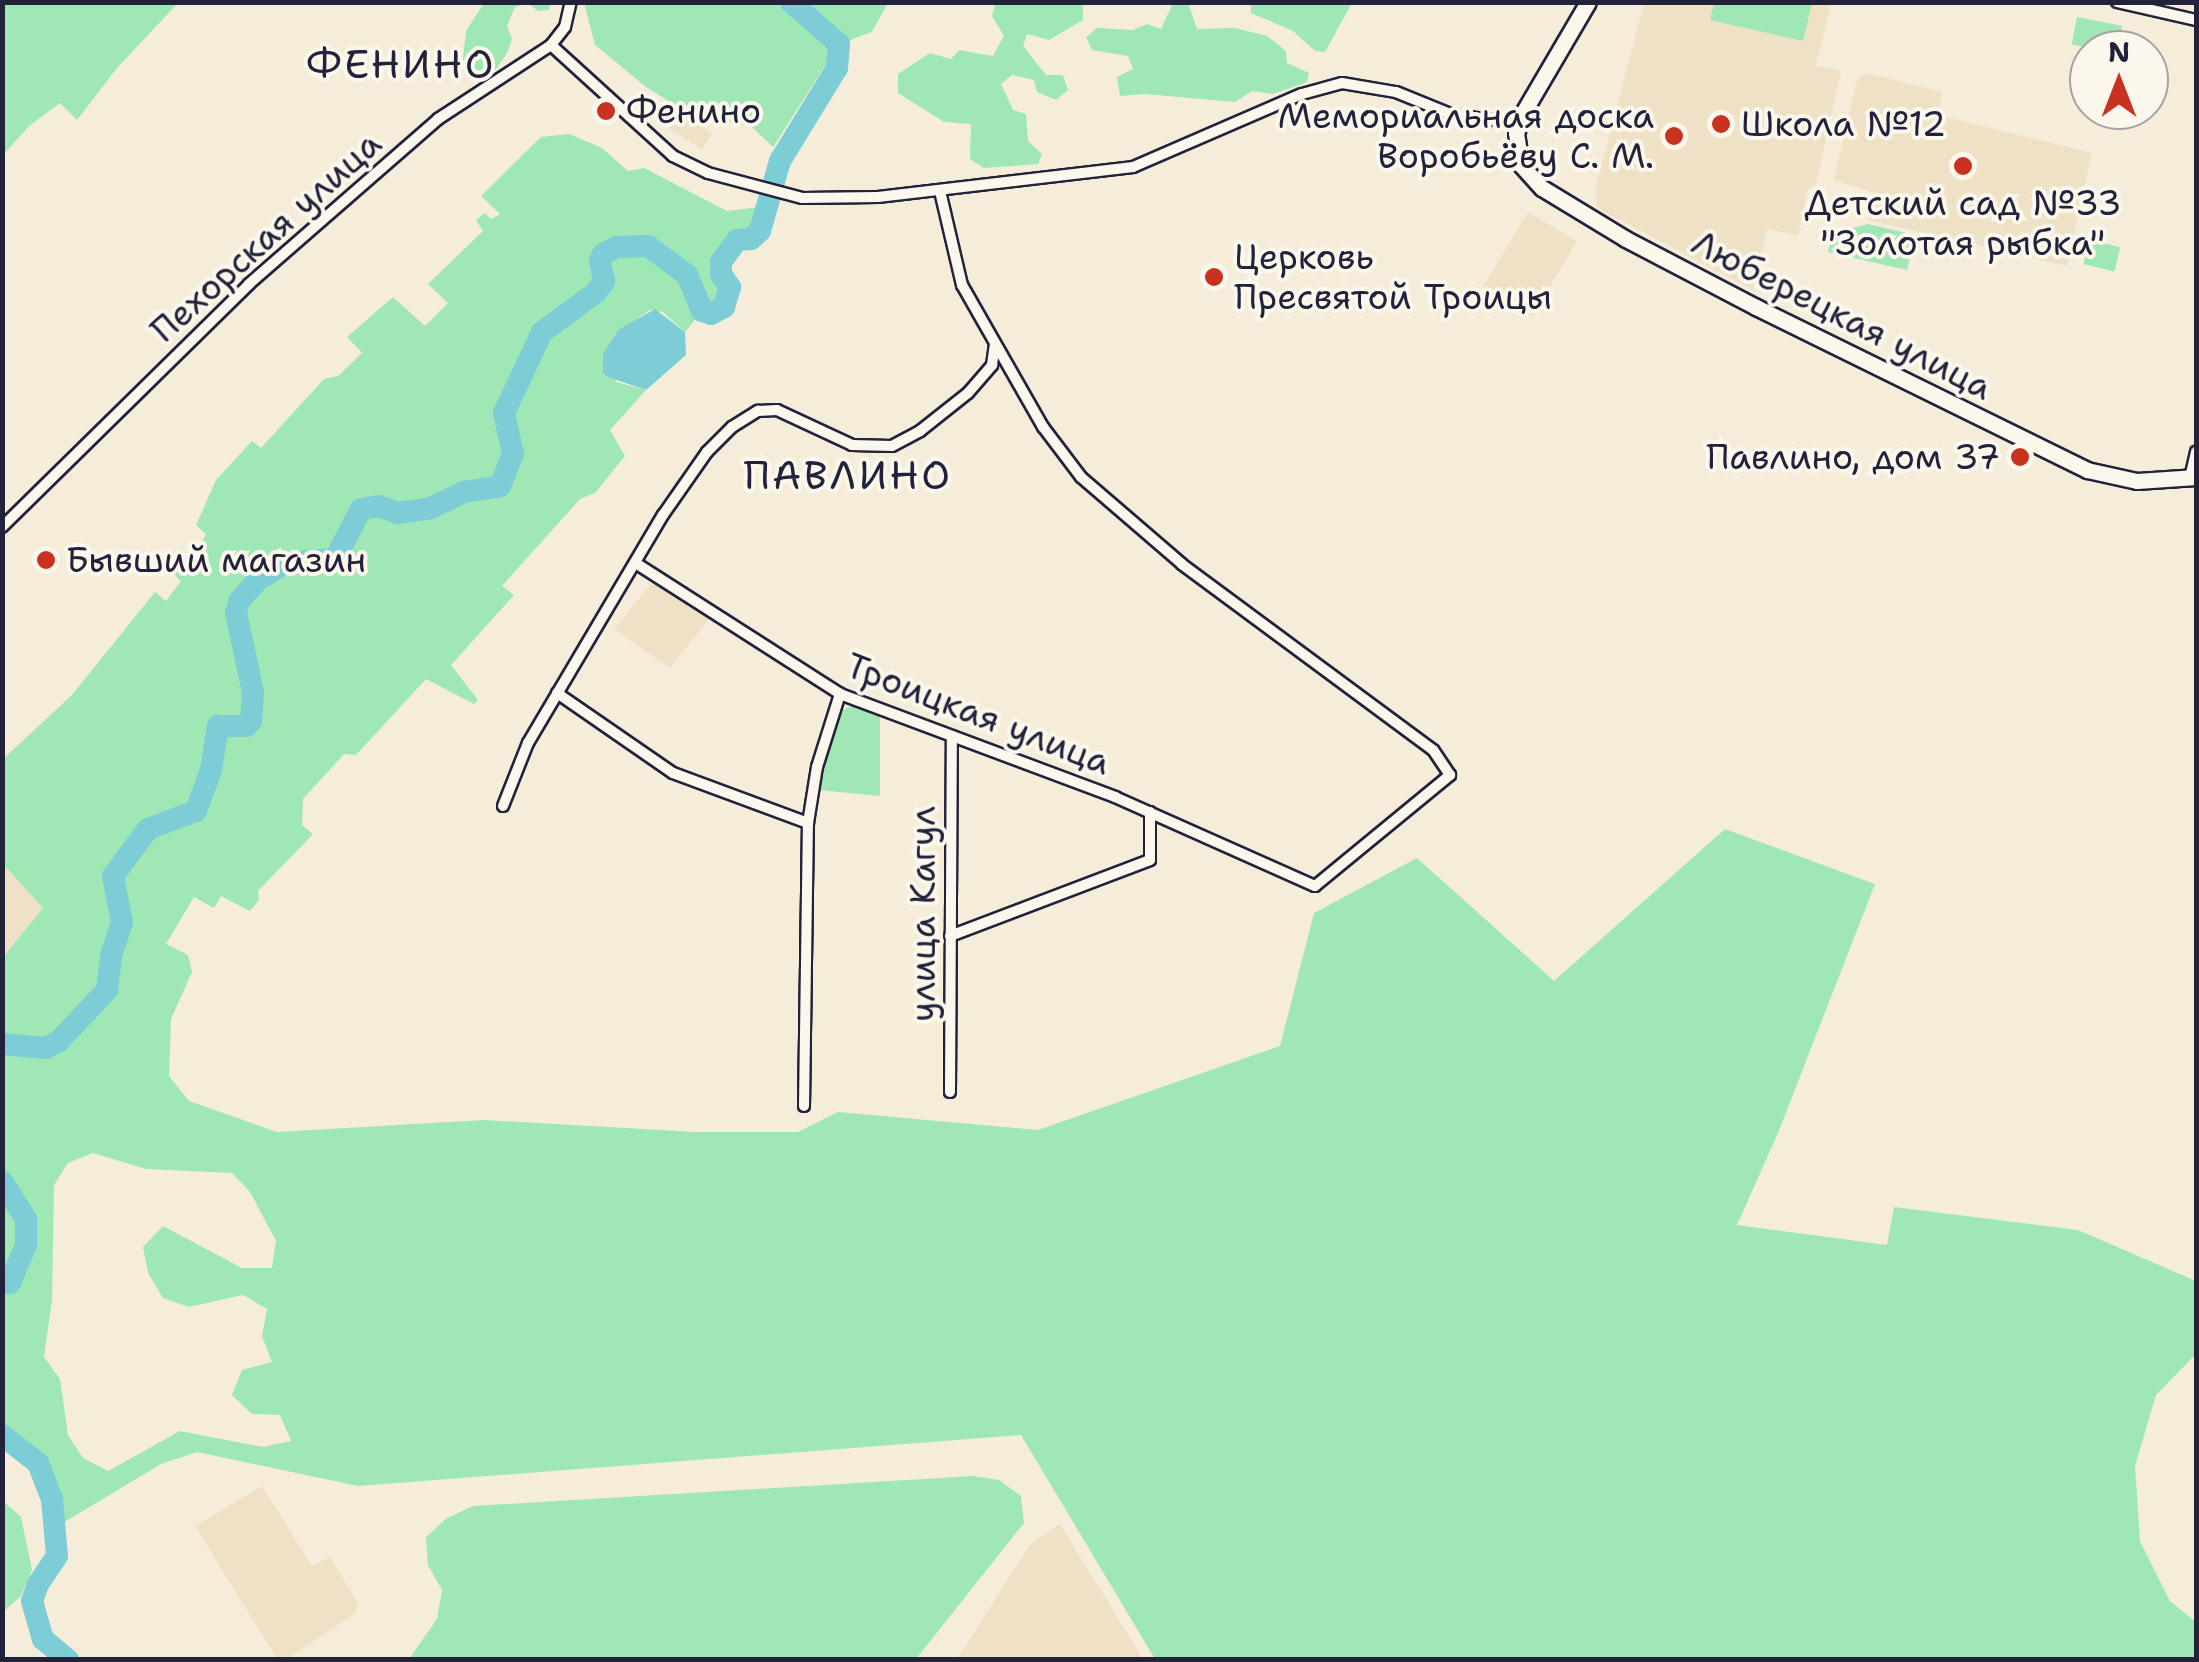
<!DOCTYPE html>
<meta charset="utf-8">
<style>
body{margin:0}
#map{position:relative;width:2199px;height:1662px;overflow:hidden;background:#f5edda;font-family:"Shantell Sans",sans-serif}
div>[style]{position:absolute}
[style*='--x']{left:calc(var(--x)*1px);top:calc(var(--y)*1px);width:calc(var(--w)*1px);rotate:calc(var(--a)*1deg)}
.built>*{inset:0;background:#eee1c5;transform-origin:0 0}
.green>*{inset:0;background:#9fe7b5;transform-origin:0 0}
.water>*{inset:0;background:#7dcdd7}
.river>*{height:22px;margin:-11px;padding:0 11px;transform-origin:11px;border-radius:11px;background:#7dcdd7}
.roads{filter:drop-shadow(2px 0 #22223b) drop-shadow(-2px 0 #22223b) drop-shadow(0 2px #22223b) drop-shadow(0 -2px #22223b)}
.minor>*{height:10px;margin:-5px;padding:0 5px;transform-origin:5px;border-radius:5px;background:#fbf7ec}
.secondary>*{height:15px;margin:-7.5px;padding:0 7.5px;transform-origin:7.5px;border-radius:7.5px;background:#fbf7ec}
.dots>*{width:28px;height:28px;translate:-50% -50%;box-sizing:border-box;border:5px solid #fbf7ec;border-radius:50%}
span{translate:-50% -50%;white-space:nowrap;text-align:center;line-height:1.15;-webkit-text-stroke:8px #fbf7ec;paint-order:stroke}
.poi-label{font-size:35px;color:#22223b}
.left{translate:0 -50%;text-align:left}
.right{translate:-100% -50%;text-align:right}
.street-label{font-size:35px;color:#22223b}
.quarter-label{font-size:40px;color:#22223b;letter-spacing:2.5px}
.frame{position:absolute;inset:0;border:5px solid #22223b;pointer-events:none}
.north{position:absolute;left:2069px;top:30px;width:100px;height:100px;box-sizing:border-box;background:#fbf7ec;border:2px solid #a4a2a5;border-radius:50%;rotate:0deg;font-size:28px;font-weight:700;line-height:40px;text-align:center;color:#22223b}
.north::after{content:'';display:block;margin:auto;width:35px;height:45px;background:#c8321e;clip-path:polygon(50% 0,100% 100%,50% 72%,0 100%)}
</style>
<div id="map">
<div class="built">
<div style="clip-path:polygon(1644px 3px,1831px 3px,1816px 66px,1841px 71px,1816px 185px,1808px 189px,1798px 235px,1767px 229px,1753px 290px,1597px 208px,1595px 191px)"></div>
<div style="clip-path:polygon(1867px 73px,1942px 92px,1938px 115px,2092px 153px,2067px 266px,1868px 220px,1872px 192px,1834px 180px,1857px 80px)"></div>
<div style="left:678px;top:112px;width:40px;height:19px;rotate:32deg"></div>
<div style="left:1528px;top:212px;width:57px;height:88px;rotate:31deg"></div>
<div style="clip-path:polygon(653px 582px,709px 619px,670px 668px,614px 629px)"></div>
<div style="clip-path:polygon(3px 864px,43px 908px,3px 957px)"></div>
<div style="clip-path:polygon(262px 1486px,312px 1566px,330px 1557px,359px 1605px,353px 1615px,287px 1659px,277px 1659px,195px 1526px)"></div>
<div style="clip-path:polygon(1060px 1524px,1143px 1659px,957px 1659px,1031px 1543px)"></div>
</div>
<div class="green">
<div style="clip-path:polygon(3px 2px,178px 2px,178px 3px,117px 68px,77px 120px,60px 103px,29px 126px,3px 155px)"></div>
<div style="clip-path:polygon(484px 3px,551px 3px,549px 10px,538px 11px,528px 3px,515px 7px,507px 26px,512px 39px,507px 53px,496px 69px,478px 78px,467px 76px,463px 59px,466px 31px)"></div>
<div style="clip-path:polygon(584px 3px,584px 2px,888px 3px,872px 32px,839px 44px,773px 147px,751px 126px,722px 121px,689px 104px,683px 110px,646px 87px,595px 45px)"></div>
<div style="clip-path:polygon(995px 3px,1083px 3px,1083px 20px,1049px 40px,1027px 34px,1023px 46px,1046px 75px,1063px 75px,1068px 90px,1056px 100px,1037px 92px,1034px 80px,1012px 75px,1001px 84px,1013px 110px,1026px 114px,1028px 141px,1042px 154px,1038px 164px,984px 168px,970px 159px,971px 124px,944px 122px,898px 93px,898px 74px,930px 53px,951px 59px,959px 50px,993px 56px,1004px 36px,992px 16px)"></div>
<div style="clip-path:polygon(1251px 3px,1251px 2px,1352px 3px,1325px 52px,1315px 51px,1293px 31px,1251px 13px)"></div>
<div style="clip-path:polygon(1714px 3px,1714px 2px,1812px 3px,1803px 41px,1710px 20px)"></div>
<div style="clip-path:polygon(1172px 5px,1189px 5px,1197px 29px,1235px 28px,1267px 36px,1286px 51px,1287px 63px,1309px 73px,1307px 82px,1273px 94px,1252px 91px,1235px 102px,1145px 94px,1120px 96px,1117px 77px,1133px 69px,1128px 56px,1092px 50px,1086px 37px,1097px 28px,1133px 30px,1147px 24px,1161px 29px)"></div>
<div style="left:2077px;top:17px;width:46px;height:28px;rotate:11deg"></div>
<div style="clip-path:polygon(evenodd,569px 134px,602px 148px,628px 171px,644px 168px,727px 211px,760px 207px,753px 226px,736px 232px,724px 246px,716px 259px,724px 290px,720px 300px,702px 311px,685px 332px,663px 312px,650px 310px,615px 334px,609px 346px,616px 382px,646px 390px,610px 430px,625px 456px,595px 493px,580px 499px,502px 586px,514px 595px,451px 665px,478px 700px,474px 704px,426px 679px,356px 755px,344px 754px,303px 799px,302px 825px,313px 834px,258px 891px,259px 900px,250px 911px,221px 896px,214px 908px,194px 897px,166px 944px,188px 955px,192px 972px,171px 1019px,169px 1076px,189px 1101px,277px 1132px,484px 1120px,695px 1132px,798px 1132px,838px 1112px,1038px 1130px,1280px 1046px,1314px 913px,1417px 858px,1554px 981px,1725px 829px,1875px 884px,1778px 1133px,1737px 1225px,1887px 1245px,1894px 1207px,2078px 1230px,2196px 1281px,2196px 1354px,2156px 1395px,2135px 1466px,2140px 1541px,2170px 1601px,2196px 1622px,2196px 1659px,1155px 1659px,1021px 1435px,358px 1486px,197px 1452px,161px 1464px,58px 1526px,38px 1463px,3px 1435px,3px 957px,43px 908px,3px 864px,3px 759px,72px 695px,155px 592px,166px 601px,181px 581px,167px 567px,175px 556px,183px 564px,201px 545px,206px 534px,196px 525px,216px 480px,252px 441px,261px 448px,324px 379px,338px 376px,362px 353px,347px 337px,393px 297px,425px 326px,448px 303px,428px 284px,483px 231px,476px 220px,485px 213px,491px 219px,500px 214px,481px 196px,541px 137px,569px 134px,93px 1153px,146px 1169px,232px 1173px,250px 1192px,276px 1241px,272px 1268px,242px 1268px,163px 1226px,143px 1247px,148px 1273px,163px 1298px,189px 1307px,243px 1295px,267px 1309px,262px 1336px,272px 1362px,242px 1370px,232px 1395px,252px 1414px,280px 1415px,291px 1441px,263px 1447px,180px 1431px,108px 1471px,83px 1458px,68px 1435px,60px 1379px,44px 1357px,52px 1300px,54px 1185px,68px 1163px,93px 1153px)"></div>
<div style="clip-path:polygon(1868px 224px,1915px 235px,1907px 270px,1828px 252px,1832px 233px)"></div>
<div style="left:2089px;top:240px;width:32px;height:25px;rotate:13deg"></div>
<div style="clip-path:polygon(855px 704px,880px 713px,880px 796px,819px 790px,839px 712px)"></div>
<div style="clip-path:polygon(973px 1476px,999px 1480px,1021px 1496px,1024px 1523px,916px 1659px,409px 1659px,437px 1619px,442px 1590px,428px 1565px,426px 1537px,447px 1518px,473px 1506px)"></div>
<div style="clip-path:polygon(3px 1501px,21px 1517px,32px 1570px,21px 1596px,3px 1612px)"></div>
</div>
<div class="water">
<div style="clip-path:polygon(655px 309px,685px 332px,686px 355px,646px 390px,608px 377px,603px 373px,603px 354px,618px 330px)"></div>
</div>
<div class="river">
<div style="--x:2;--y:1044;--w:44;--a:5.2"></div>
<div style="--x:46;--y:1048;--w:15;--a:-28"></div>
<div style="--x:59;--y:1041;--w:70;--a:-46.7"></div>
<div style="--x:107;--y:990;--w:34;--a:-83"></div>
<div style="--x:111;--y:956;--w:35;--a:-72"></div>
<div style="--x:122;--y:923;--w:48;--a:-100.8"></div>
<div style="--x:113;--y:876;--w:59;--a:-53.3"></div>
<div style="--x:148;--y:829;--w:51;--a:-20.6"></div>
<div style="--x:196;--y:811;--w:44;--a:-69.9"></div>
<div style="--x:211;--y:770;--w:45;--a:-81"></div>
<div style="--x:218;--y:726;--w:28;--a:0"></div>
<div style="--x:246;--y:726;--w:7;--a:-45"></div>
<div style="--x:251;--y:721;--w:29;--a:-86"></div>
<div style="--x:253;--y:692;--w:81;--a:-102.1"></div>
<div style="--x:236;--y:613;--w:12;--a:-76"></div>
<div style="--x:239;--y:601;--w:28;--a:-48"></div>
<div style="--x:258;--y:580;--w:32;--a:-32"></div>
<div style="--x:285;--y:563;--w:50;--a:-4.6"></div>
<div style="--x:335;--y:559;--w:56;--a:-62.5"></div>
<div style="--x:361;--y:509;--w:18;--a:-9"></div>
<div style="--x:379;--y:506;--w:19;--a:21"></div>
<div style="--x:397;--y:513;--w:34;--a:-8"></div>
<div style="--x:431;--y:508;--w:37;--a:-26"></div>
<div style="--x:464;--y:492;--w:36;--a:-9"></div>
<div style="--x:500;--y:486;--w:35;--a:-68"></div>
<div style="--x:513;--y:454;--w:42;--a:-102.4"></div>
<div style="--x:504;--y:413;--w:89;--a:-64.9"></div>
<div style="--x:542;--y:332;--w:66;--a:-36.3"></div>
<div style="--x:595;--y:293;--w:14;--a:-51"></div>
<div style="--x:604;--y:282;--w:21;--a:-101"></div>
<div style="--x:600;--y:261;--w:8;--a:-67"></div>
<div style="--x:603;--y:254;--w:16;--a:-27"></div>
<div style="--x:617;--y:247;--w:31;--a:-2"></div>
<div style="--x:648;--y:246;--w:49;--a:36.6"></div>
<div style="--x:687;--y:275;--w:39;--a:67"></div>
<div style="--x:702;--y:311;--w:9;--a:18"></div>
<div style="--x:711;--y:314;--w:15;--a:-28"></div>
<div style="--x:724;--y:307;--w:21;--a:-73"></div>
<div style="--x:730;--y:287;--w:16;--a:-125"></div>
<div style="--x:721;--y:274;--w:12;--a:-90"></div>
<div style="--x:721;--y:262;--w:27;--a:-54"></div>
<div style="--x:737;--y:240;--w:14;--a:-4"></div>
<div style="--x:751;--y:239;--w:12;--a:-42"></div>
<div style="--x:760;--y:231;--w:73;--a:-74.1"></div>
<div style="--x:780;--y:161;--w:109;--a:-58.5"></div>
<div style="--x:837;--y:68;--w:24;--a:-85"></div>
<div style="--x:839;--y:44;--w:64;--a:-138.8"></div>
<div style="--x:2;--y:1181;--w:45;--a:57.7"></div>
<div style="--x:26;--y:1219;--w:26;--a:90"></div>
<div style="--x:26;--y:1245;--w:41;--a:112.8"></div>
<div style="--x:10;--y:1283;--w:8;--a:180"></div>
<div style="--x:2;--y:1435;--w:46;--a:37.9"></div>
<div style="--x:38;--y:1463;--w:39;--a:69"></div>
<div style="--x:52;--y:1499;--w:57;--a:85"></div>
<div style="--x:57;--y:1556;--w:34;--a:124"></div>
<div style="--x:38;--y:1584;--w:18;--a:109"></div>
<div style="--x:32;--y:1601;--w:40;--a:74"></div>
<div style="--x:43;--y:1639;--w:33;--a:40"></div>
</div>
<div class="roads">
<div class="minor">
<div style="--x:2117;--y:2;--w:81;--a:12.8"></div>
<div style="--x:551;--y:45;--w:165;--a:42.3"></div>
<div style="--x:673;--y:156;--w:39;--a:26"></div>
<div style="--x:708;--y:173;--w:97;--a:14.9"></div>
<div style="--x:802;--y:198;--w:76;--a:-0.8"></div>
<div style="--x:878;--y:197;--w:257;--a:-6.7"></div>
<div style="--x:1133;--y:167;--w:184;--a:-23.4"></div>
<div style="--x:1302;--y:94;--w:41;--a:-15.4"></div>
<div style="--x:1342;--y:83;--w:55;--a:9.5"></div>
<div style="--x:1396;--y:92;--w:61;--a:22"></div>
<div style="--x:1453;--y:115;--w:65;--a:7"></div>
<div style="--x:2190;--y:478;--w:27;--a:-77"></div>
<div style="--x:2;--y:527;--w:346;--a:-44.5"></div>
<div style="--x:249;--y:284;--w:251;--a:-41.1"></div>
<div style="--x:438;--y:119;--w:135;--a:-33.2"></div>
<div style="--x:551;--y:45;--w:23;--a:-52"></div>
<div style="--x:565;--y:27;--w:26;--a:-77"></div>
<div style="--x:637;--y:564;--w:241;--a:32.6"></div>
<div style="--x:840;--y:694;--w:294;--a:20.5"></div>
<div style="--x:1115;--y:797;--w:219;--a:24"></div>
<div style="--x:1315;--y:886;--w:175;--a:-39.4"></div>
<div style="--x:1450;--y:775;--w:30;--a:-124"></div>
<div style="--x:1433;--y:750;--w:312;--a:-143.5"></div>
<div style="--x:1182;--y:564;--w:133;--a:-139.3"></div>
<div style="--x:1081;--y:477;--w:63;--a:-127.2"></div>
<div style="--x:1043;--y:427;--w:163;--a:-119.7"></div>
<div style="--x:962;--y:285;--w:97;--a:-103.2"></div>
<div style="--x:557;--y:693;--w:141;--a:34.6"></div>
<div style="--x:673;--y:773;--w:144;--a:20.3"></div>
<div style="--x:503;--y:806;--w:68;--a:-68.4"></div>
<div style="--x:528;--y:743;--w:265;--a:-59.4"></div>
<div style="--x:663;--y:515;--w:77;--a:-55.1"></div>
<div style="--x:707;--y:452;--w:35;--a:-45"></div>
<div style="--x:732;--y:427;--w:31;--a:-32"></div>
<div style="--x:758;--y:411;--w:19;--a:-3"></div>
<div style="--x:777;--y:410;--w:83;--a:25"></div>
<div style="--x:852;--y:445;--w:40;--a:1.4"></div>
<div style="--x:892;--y:446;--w:32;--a:-28"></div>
<div style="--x:920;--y:431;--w:61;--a:-38.4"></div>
<div style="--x:968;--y:393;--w:37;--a:-49"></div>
<div style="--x:992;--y:365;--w:21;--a:-82"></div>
<div style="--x:950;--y:936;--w:214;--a:-20.8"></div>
<div style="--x:1150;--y:860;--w:48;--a:-90"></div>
<div style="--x:950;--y:1092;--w:356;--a:-89.7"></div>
<div style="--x:804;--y:1106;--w:283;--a:-89.2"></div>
<div style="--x:808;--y:823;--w:57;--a:-80.9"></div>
<div style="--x:817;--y:767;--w:77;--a:-72.5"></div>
</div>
<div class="secondary">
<div style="--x:1588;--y:2;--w:129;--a:120.4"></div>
<div style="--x:1523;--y:113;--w:21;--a:109"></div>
<div style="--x:1516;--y:133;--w:32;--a:81"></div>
<div style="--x:1521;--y:165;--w:31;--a:48"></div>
<div style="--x:1542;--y:188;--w:98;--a:31.3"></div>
<div style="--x:1626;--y:239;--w:147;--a:27.6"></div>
<div style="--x:1756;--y:307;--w:369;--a:26.2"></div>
<div style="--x:2087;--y:470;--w:51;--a:12.4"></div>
<div style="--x:2137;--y:481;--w:59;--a:-3.9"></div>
</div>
</div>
<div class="dots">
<div style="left:606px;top:111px;background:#c8321e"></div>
<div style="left:1721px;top:124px;background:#c8321e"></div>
<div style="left:1674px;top:136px;background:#c8321e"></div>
<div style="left:1963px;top:166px;background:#c8321e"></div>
<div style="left:1214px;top:277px;background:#c8321e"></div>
<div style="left:2020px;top:457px;background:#c8321e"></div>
<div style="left:46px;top:560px;background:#c8321e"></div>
</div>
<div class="poi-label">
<span class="left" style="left:626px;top:111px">Фенино</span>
<span class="right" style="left:1654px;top:136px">Мемориальная доска<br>Воробьёву С. М.</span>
<span class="left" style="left:1741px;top:124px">Школа №12</span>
<span style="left:1963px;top:223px">Детский сад №33<br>"Золотая рыбка"</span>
<span class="left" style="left:1234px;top:277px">Церковь<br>Пресвятой Троицы</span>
<span class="right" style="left:2000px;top:457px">Павлино, дом 37</span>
<span class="left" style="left:66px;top:560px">Бывший магазин</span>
</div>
<div class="street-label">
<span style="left:266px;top:237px;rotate:-42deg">Пехорская улица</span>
<span style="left:1842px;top:315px;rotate:27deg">Люберецкая улица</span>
<span style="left:978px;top:714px;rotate:21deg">Троицкая улица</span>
<span style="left:923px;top:914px;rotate:-90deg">улица Кагул</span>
</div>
<div class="quarter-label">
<span style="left:401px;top:64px">ФЕНИНО</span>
<span style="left:848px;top:475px">ПАВЛИНО</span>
</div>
<div class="frame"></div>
<div class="north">N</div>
</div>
